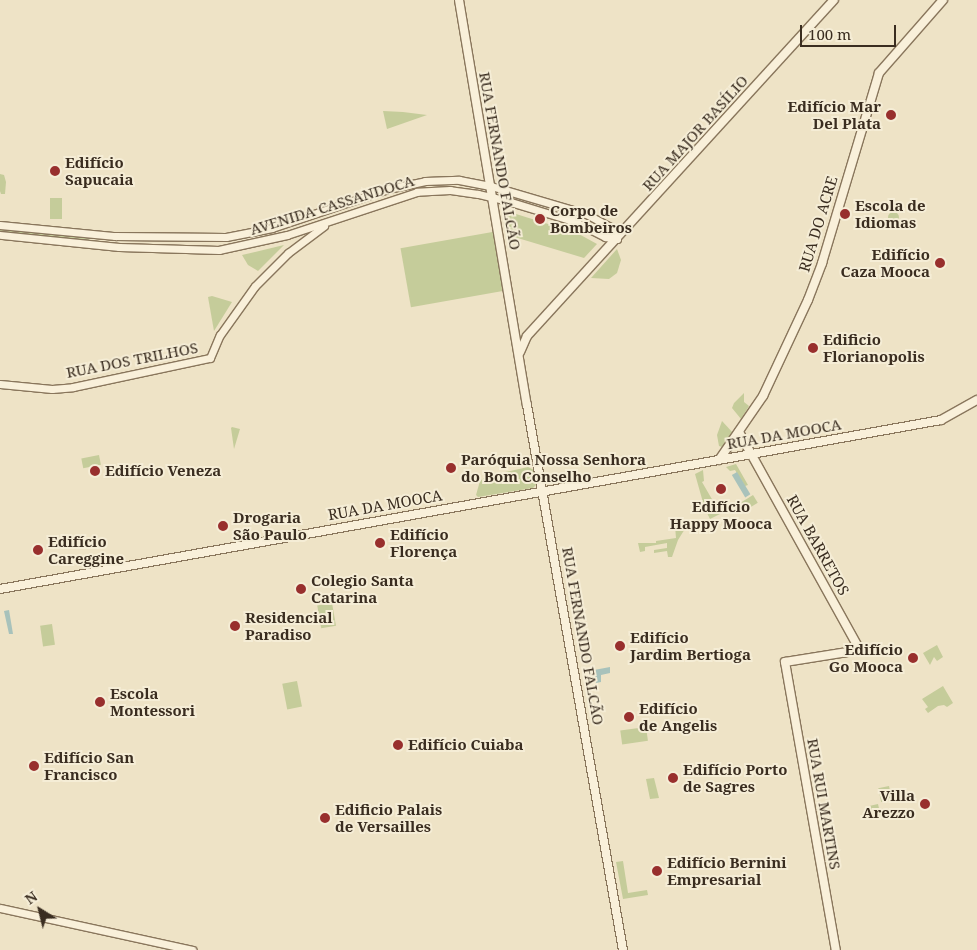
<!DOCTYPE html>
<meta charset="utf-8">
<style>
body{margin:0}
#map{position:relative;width:977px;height:950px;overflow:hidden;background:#eee3c6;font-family:"Noto Serif",serif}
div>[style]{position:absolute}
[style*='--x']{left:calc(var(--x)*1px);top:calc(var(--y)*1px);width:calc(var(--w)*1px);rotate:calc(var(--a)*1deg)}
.green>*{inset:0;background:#c5cc9a;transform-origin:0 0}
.round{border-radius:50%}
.water>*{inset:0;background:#a8c2bb;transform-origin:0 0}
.roads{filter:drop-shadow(1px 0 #89765c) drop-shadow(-1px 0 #89765c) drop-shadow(0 1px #89765c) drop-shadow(0 -1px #89765c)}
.tertiary>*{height:7px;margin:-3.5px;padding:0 3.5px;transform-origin:3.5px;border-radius:3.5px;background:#f9f0da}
.secondary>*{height:8px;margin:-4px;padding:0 4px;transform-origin:4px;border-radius:4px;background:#f9f0da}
.dots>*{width:14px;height:14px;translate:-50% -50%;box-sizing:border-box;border:2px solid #f5edd6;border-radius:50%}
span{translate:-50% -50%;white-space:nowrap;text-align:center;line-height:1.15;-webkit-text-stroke:4px #f5edd6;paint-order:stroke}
.poi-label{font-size:15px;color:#3a2d20;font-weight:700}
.right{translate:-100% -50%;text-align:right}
.left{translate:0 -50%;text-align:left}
.street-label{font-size:15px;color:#3a2d20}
.north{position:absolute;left:15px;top:885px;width:50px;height:50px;-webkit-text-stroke:4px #f5edd6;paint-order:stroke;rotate:324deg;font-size:14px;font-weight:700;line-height:20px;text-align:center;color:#3a2d20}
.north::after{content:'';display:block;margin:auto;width:18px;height:22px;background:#3a2d20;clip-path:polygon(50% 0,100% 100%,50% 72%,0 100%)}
.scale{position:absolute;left:800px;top:25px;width:96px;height:22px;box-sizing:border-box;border:2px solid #3a2d20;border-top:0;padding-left:6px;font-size:15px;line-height:18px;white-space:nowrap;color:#3a2d20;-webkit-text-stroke:4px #f5edd6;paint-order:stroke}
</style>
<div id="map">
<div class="green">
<div style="clip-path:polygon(383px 111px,403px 112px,427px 115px,387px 129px)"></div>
<div style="clip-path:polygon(0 174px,4px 175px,6px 182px,5px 194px,1px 194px,0 191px)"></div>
<div style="left:50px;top:198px;width:12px;height:21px"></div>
<div style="clip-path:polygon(506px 211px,577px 233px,597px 244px,584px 258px,511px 236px)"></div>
<div class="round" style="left:887.5px;top:211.5px;width:11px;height:11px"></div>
<div style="left:0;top:228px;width:90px;height:3px;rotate:6deg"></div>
<div style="left:498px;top:231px;width:60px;height:99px;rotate:80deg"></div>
<div style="clip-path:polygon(284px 245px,258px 271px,248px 265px,242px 255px)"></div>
<div style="clip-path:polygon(617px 249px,621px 260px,617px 273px,609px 279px,591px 278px)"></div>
<div style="clip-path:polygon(212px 296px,232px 302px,214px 331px,208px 297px)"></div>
<div style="clip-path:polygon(744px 393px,744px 402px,749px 406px,741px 419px,732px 408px,734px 403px)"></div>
<div style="clip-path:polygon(722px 421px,734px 434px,725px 447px,722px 447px,719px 446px,717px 435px)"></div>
<div style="clip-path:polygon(232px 427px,240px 429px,234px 449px,231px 428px)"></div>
<div style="left:99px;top:455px;width:10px;height:18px;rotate:79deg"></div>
<div style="clip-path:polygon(736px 464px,748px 485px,745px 486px,735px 470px,730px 471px,726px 467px)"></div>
<div style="clip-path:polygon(528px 467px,534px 470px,536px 485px,533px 488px,478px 497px,476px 495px,480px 481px,487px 476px)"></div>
<div style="clip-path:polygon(703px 470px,704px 481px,702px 482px,713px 501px,704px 506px,695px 474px)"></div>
<div style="left:753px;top:495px;width:9px;height:19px;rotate:58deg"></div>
<div style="clip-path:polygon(710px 504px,714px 510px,722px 513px,710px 519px,704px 507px)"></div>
<div style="clip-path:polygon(688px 524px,678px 540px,672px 557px,668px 557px,667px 551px,654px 553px,654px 550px,667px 548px,667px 543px,645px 547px,645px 551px,640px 552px,638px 543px,656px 543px,656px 541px,676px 538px,675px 526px)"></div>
<div style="left:332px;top:603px;width:23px;height:15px;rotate:80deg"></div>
<div style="left:52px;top:624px;width:21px;height:12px;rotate:82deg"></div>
<div style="clip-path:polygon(937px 645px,943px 657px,937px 661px,934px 657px,930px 665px,923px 653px)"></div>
<div style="left:297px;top:681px;width:26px;height:15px;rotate:79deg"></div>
<div style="clip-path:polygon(943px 686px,953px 703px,947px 707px,944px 705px,938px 706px,928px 713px,925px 709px,928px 707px,922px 699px)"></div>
<div style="left:646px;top:727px;width:14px;height:26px;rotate:82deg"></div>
<div style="clip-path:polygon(654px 778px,659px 798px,650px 799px,646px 779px)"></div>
<div style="left:889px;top:786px;width:14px;height:11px;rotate:78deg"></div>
<div style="left:878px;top:804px;width:13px;height:8px;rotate:77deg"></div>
<div style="clip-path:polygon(623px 861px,628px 893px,647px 890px,648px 895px,623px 899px,616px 862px)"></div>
</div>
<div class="water">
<div style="left:737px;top:472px;width:26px;height:6px;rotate:59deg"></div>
<div style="clip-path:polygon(9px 610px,13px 634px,9px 634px,4px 611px)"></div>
<div style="clip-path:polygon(610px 667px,610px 673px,601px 675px,601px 682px,596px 683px,594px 670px)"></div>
</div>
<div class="roads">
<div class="tertiary">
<div style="--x:0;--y:225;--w:116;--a:5.5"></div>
<div style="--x:115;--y:236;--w:111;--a:0.5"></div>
<div style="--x:226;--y:237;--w:47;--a:-11.1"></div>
<div style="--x:272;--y:228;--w:122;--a:-18.6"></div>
<div style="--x:388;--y:189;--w:38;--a:-12"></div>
<div style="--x:425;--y:181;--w:34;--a:-2"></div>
<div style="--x:459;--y:180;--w:33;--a:11"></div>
<div style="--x:491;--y:186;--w:99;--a:16.4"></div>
<div style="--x:586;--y:214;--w:30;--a:28"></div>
<div style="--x:612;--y:228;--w:12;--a:66"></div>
<div style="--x:617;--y:239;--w:12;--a:-171"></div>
<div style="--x:605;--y:237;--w:36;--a:-153"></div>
<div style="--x:573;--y:221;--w:72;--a:-163.1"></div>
<div style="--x:504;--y:200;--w:27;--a:-167"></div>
<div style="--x:478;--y:194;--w:28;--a:-172"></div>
<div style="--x:450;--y:190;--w:33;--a:177"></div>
<div style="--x:417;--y:192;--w:137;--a:161.7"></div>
<div style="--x:287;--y:235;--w:70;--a:167.6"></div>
<div style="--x:219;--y:250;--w:100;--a:-178.3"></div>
<div style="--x:119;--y:247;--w:120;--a:-174.2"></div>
<div style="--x:0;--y:384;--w:52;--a:5.5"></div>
<div style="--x:52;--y:389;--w:21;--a:-5"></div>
<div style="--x:73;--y:387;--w:140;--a:-12"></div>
<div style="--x:210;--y:358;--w:25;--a:-67"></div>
<div style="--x:220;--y:335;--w:60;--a:-54.5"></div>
<div style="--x:255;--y:286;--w:47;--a:-45"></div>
<div style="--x:288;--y:253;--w:45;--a:-36.9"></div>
<div style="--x:0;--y:908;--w:197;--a:12.3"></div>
</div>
<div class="secondary">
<div style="--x:459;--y:0;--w:411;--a:80.5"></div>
<div style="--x:527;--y:405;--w:553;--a:80.01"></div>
<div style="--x:520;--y:352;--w:17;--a:-66"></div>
<div style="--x:527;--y:336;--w:455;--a:-47.6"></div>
<div style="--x:739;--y:432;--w:249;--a:61"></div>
<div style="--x:860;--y:650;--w:76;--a:170.9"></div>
<div style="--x:785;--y:662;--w:292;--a:80"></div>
<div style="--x:719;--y:460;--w:78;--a:-55.5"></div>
<div style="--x:763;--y:396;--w:106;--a:-64.9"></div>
<div style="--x:808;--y:300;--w:40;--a:-69"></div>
<div style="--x:822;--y:263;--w:198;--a:-73.3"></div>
<div style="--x:879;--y:73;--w:97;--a:-48.8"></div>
<div style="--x:0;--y:589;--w:956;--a:-10.18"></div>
<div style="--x:941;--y:420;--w:41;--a:-29.1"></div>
</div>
</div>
<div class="dots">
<div style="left:891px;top:115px;background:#982f2d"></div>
<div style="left:55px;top:171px;background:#982f2d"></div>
<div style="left:845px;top:214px;background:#982f2d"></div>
<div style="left:540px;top:219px;background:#982f2d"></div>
<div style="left:940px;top:263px;background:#982f2d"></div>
<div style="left:813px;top:348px;background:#982f2d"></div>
<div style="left:451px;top:468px;background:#982f2d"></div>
<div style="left:95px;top:471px;background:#982f2d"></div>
<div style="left:721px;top:489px;background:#982f2d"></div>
<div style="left:223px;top:526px;background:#982f2d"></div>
<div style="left:380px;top:543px;background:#982f2d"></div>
<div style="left:38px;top:550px;background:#982f2d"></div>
<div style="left:301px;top:589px;background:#982f2d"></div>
<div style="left:235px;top:626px;background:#982f2d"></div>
<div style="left:620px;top:646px;background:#982f2d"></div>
<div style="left:913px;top:658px;background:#982f2d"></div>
<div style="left:100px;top:702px;background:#982f2d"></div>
<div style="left:629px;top:717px;background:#982f2d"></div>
<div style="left:398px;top:745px;background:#982f2d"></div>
<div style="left:34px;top:766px;background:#982f2d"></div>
<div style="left:673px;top:778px;background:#982f2d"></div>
<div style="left:925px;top:804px;background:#982f2d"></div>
<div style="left:325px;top:818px;background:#982f2d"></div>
<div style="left:657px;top:871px;background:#982f2d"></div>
</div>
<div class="poi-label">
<span class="right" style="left:881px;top:115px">Edifício Mar<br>Del Plata</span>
<span class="left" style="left:65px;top:171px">Edifício<br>Sapucaia</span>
<span class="left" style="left:855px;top:214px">Escola de<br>Idiomas</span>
<span class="left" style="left:550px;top:219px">Corpo de<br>Bombeiros</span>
<span class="right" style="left:930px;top:263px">Edifício<br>Caza Mooca</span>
<span class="left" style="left:823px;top:348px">Edificio<br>Florianopolis</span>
<span class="left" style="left:461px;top:468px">Paróquia Nossa Senhora<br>do Bom Conselho</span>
<span class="left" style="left:105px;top:471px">Edifício Veneza</span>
<span style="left:721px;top:515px">Edifício<br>Happy Mooca</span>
<span class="left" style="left:233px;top:526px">Drogaria<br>São Paulo</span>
<span class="left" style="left:390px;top:543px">Edifício<br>Florença</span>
<span class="left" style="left:48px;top:550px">Edifício<br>Careggine</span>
<span class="left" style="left:311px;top:589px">Colegio Santa<br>Catarina</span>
<span class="left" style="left:245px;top:626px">Residencial<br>Paradiso</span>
<span class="left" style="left:630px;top:646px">Edifício<br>Jardim Bertioga</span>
<span class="right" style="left:903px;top:658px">Edifício<br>Go Mooca</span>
<span class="left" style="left:110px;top:702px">Escola<br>Montessori</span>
<span class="left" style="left:639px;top:717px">Edifício<br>de Angelis</span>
<span class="left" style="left:408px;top:745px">Edifício Cuiaba</span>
<span class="left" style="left:44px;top:766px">Edifício San<br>Francisco</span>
<span class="left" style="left:683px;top:778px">Edifício Porto<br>de Sagres</span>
<span class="right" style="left:915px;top:804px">Villa<br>Arezzo</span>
<span class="left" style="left:335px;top:818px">Edificio Palais<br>de Versailles</span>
<span class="left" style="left:667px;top:871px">Edifício Bernini<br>Empresarial</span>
</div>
<div class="street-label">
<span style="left:695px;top:133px;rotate:-48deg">RUA MAJOR BASÍLIO</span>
<span style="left:500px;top:161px;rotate:80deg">RUA FERNANDO FALCÃO</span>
<span style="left:332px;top:205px;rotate:-17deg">AVENIDA CASSANDOCA</span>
<span style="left:818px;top:224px;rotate:-73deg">RUA DO ACRE</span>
<span style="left:132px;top:360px;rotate:-11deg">RUA DOS TRILHOS</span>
<span style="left:784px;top:434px;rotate:-10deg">RUA DA MOOCA</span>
<span style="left:385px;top:505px;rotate:-10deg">RUA DA MOOCA</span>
<span style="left:818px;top:545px;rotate:61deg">RUA BARRETOS</span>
<span style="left:583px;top:636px;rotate:80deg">RUA FERNANDO FALCÃO</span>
<span style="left:824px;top:804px;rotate:80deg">RUA RUI MARTINS</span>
</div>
<div class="north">N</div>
<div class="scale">100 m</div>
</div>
